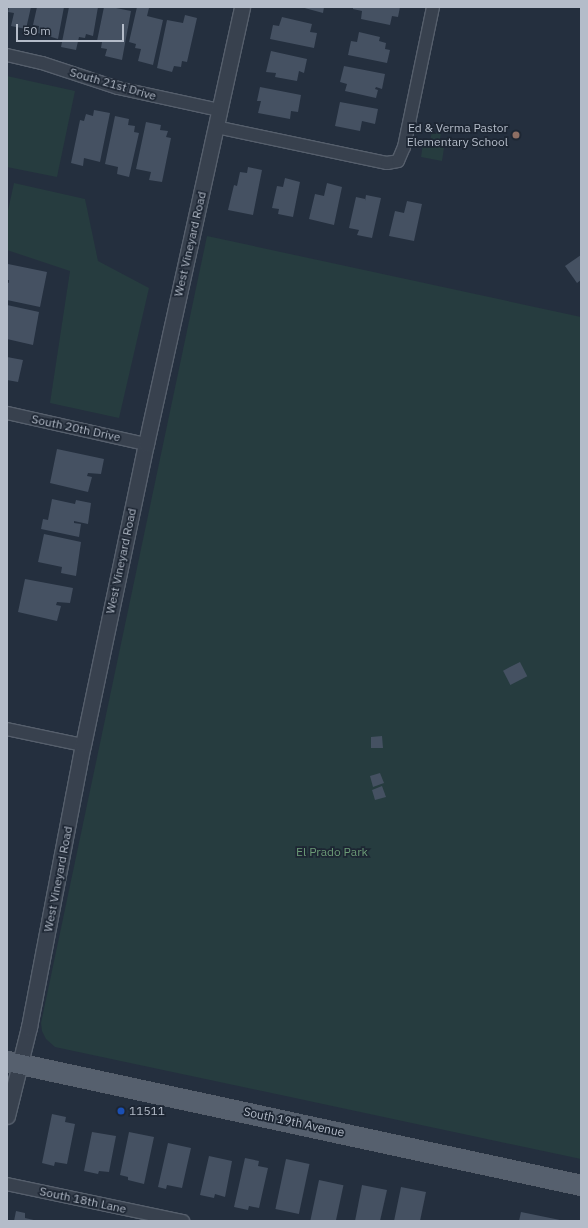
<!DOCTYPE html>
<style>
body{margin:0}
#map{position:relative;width:588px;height:1228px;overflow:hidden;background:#242f3e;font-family:"IBM Plex Sans",sans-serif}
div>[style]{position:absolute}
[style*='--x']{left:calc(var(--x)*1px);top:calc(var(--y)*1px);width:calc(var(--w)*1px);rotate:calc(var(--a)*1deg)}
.green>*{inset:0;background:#263c3f}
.building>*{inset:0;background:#455162;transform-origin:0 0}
.roads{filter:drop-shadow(1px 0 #565f6c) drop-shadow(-1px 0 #565f6c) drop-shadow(0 1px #565f6c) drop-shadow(0 -1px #565f6c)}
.minor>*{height:12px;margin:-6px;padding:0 6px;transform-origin:6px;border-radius:6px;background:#38414e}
.tertiary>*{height:15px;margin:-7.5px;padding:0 7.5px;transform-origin:7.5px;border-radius:7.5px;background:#38414e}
.primary>*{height:19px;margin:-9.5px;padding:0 9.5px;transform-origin:9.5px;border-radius:9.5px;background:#56606e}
.dots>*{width:11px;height:11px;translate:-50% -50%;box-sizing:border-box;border:2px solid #1d2633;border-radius:50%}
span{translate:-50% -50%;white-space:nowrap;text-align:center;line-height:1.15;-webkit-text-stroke:3.5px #1d2633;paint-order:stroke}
.street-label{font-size:12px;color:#b4bcc9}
.poi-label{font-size:12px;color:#b4bcc9}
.right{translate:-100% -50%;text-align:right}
.left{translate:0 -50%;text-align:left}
.park-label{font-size:12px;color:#6b9a76}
.frame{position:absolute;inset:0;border:8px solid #b4bcc9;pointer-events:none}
.scale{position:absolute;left:16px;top:24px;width:108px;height:18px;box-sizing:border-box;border:2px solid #b4bcc9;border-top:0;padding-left:5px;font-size:12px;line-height:14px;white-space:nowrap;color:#b4bcc9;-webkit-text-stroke:3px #1d2633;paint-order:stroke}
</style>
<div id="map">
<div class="green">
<div style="clip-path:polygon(7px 76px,75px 91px,57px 177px,7px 167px)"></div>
<div style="clip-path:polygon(432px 132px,441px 134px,438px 146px,444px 148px,442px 161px,421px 157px,423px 144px,429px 145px)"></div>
<div style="clip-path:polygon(14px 183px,85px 199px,98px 261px,149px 288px,119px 418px,50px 403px,70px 271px,7px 250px,7px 215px)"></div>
<div style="clip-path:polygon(207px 236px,581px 317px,581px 1159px,55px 1047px,46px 1039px,42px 1031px,41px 1023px)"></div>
</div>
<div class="building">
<div style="clip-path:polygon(9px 7px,31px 7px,26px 29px,11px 26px,14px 13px,8px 12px)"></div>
<div style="clip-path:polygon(37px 7px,64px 7px,58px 39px,38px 33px,39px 26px,33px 25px)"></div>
<div style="clip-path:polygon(69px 7px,98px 7px,93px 36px,86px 34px,85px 38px,79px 37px,76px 50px,61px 47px)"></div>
<div style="clip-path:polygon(104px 7px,117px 7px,116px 8px,131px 11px,122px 60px,105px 56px,107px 49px,101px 48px,102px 42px,97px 41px)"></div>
<div style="clip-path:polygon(137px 7px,149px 8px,147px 16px,163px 20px,153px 65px,138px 61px,141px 49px,135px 48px,136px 44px,129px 42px)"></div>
<div style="clip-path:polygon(301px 7px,324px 7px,323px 13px)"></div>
<div style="clip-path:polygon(353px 7px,400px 7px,398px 17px,392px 16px,390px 25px,361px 19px,362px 11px,353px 9px)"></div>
<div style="clip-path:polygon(185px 15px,197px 18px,187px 62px,182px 61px,181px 67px,174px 66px,172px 72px,157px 68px,167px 20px,183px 23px)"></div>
<div style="clip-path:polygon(282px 17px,312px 24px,310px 32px,317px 33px,314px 48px,270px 39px,273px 25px,279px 26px)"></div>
<div style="clip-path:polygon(359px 32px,380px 37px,379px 41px,386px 43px,385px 49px,390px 50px,387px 63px,348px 55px,351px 41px,357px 42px)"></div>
<div style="clip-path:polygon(271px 51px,307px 59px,304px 73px,299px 71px,297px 81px,275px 77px,276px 73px,266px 72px)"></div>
<div style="clip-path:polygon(344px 66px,385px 74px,382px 89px,376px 87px,375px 89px,378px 90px,376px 98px,345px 91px,347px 84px,340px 82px)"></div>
<div style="clip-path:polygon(260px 87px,301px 95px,298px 112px,291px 111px,290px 119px,258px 113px,261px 101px,257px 101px)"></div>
<div style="clip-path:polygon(340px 102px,378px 109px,375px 124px,362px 121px,360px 131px,335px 126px)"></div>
<div style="clip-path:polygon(94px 110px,110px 113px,100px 162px,84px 158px,83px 166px,71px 163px,80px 120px,84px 121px,86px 114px,93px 116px)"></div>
<div style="clip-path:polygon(115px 116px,129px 119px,128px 125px,135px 126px,134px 132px,139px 133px,129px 177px,117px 174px,118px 167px,105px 164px)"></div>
<div style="clip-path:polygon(146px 122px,161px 125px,160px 130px,168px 131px,166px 137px,171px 138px,162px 182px,149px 180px,151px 172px,136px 169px)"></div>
<div style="clip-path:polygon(248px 167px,262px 170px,253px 215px,228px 210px,234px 185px,237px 186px,240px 172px,247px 173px)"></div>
<div style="clip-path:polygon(285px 178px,300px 182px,293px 217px,278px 214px,279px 209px,272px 208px,277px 186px,283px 187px)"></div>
<div style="clip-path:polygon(327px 183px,342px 187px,334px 225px,309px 219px,315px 194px,324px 196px)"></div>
<div style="clip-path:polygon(366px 195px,381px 198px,372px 238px,357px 235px,359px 230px,349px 228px,356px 197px,365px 199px,365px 201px)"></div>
<div style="clip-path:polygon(407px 201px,422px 204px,414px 241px,389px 236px,395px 211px,404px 213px)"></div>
<div style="clip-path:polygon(581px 255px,581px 280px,577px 283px,565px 266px)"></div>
<div style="clip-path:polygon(8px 264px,47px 272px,40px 307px,7px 300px,7px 282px,9px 283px,9px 280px,7px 280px)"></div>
<div style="clip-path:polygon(7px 305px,39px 312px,33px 345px,7px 339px)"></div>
<div style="clip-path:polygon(7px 357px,23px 360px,18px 382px,7px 380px)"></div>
<div style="clip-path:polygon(57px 449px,104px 459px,101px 474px,88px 473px,87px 476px,92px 477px,88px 492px,50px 483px)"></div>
<div style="clip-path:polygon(52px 499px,75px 504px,76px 500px,91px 503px,88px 524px,74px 521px,74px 523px,81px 524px,79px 537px,41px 529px,43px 519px,48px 520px)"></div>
<div style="clip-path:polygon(44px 534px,81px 542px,76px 576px,61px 573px,62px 567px,38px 562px)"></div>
<div style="clip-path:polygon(25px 579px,73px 588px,70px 603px,57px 602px,56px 605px,61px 606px,57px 621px,18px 612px)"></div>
<div style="left:520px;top:662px;width:16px;height:19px;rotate:63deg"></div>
<div style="clip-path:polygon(382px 736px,383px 748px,371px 748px,371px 737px)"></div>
<div style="clip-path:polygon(380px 773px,384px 783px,373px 787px,370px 776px)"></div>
<div style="clip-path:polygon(382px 786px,386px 797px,375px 800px,372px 790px)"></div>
<div style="clip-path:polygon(52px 1114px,66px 1117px,65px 1122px,75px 1124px,67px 1164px,55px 1162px,54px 1166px,42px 1163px)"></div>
<div style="clip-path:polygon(92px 1132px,116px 1136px,109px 1172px,99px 1171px,98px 1174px,84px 1171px)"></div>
<div style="clip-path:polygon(129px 1132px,154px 1137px,144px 1184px,128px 1180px,128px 1177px,120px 1175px)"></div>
<div style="clip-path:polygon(168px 1143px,191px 1148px,182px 1188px,167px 1185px,166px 1189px,158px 1187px)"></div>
<div style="clip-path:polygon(209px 1156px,232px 1161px,225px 1197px,215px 1194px,214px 1198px,200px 1195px)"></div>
<div style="clip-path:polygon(245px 1158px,259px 1161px,258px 1166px,268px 1168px,259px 1208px,249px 1206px,248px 1210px,234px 1207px)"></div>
<div style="left:286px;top:1159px;width:24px;height:51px;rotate:12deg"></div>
<div style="left:319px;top:1180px;width:25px;height:41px;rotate:12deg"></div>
<div style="clip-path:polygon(362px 1185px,387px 1190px,380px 1221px,355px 1221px)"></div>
<div style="clip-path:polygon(401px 1187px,426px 1192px,420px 1221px,394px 1221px)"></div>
<div style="clip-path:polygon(16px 1211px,25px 1213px,25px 1218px,38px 1221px,14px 1221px)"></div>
<div style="clip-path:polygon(521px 1212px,560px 1220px,560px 1221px,519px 1221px)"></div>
</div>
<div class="roads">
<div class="minor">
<div style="--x:7;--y:55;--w:36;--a:13"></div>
<div style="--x:42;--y:63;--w:80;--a:18.2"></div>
<div style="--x:118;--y:88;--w:103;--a:12.3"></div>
<div style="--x:216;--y:127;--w:175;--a:11.9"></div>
<div style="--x:387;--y:163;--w:11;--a:-10"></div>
<div style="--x:398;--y:161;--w:15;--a:-67"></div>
<div style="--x:404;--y:147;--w:143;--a:-78.3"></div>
<div style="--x:7;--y:413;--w:142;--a:12.6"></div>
<div style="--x:7;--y:729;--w:78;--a:11.9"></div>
<div style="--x:7;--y:1184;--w:180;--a:11.9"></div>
</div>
<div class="tertiary">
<div style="--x:7;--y:1116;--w:92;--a:-76.1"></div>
<div style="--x:29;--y:1027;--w:287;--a:-79.2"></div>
<div style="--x:83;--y:745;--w:308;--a:-78.2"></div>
<div style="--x:146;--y:444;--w:447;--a:-77.6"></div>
</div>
<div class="primary">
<div style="--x:7;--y:1061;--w:587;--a:12.19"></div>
</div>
</div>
<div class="dots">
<div style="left:516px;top:135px;background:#8d6e63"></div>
<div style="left:121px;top:1111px;background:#1a4fb4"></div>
</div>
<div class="street-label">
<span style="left:113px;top:84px;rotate:16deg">South 21st Drive</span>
<span style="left:190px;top:244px;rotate:-77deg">West Vineyard Road</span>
<span style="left:76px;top:428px;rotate:12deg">South 20th Drive</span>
<span style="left:121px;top:561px;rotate:-78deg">West Vineyard Road</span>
<span style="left:58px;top:879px;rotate:-79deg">West Vineyard Road</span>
<span style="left:294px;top:1122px;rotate:12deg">South 19th Avenue</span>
<span style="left:83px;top:1200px;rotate:12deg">South 18th Lane</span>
</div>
<div class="poi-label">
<span class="right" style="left:508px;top:135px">Ed &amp; Verma Pastor<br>Elementary School</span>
<span class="left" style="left:129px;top:1111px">11511</span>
</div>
<div class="park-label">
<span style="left:332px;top:852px">El Prado Park</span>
</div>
<div class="frame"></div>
<div class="scale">50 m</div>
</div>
